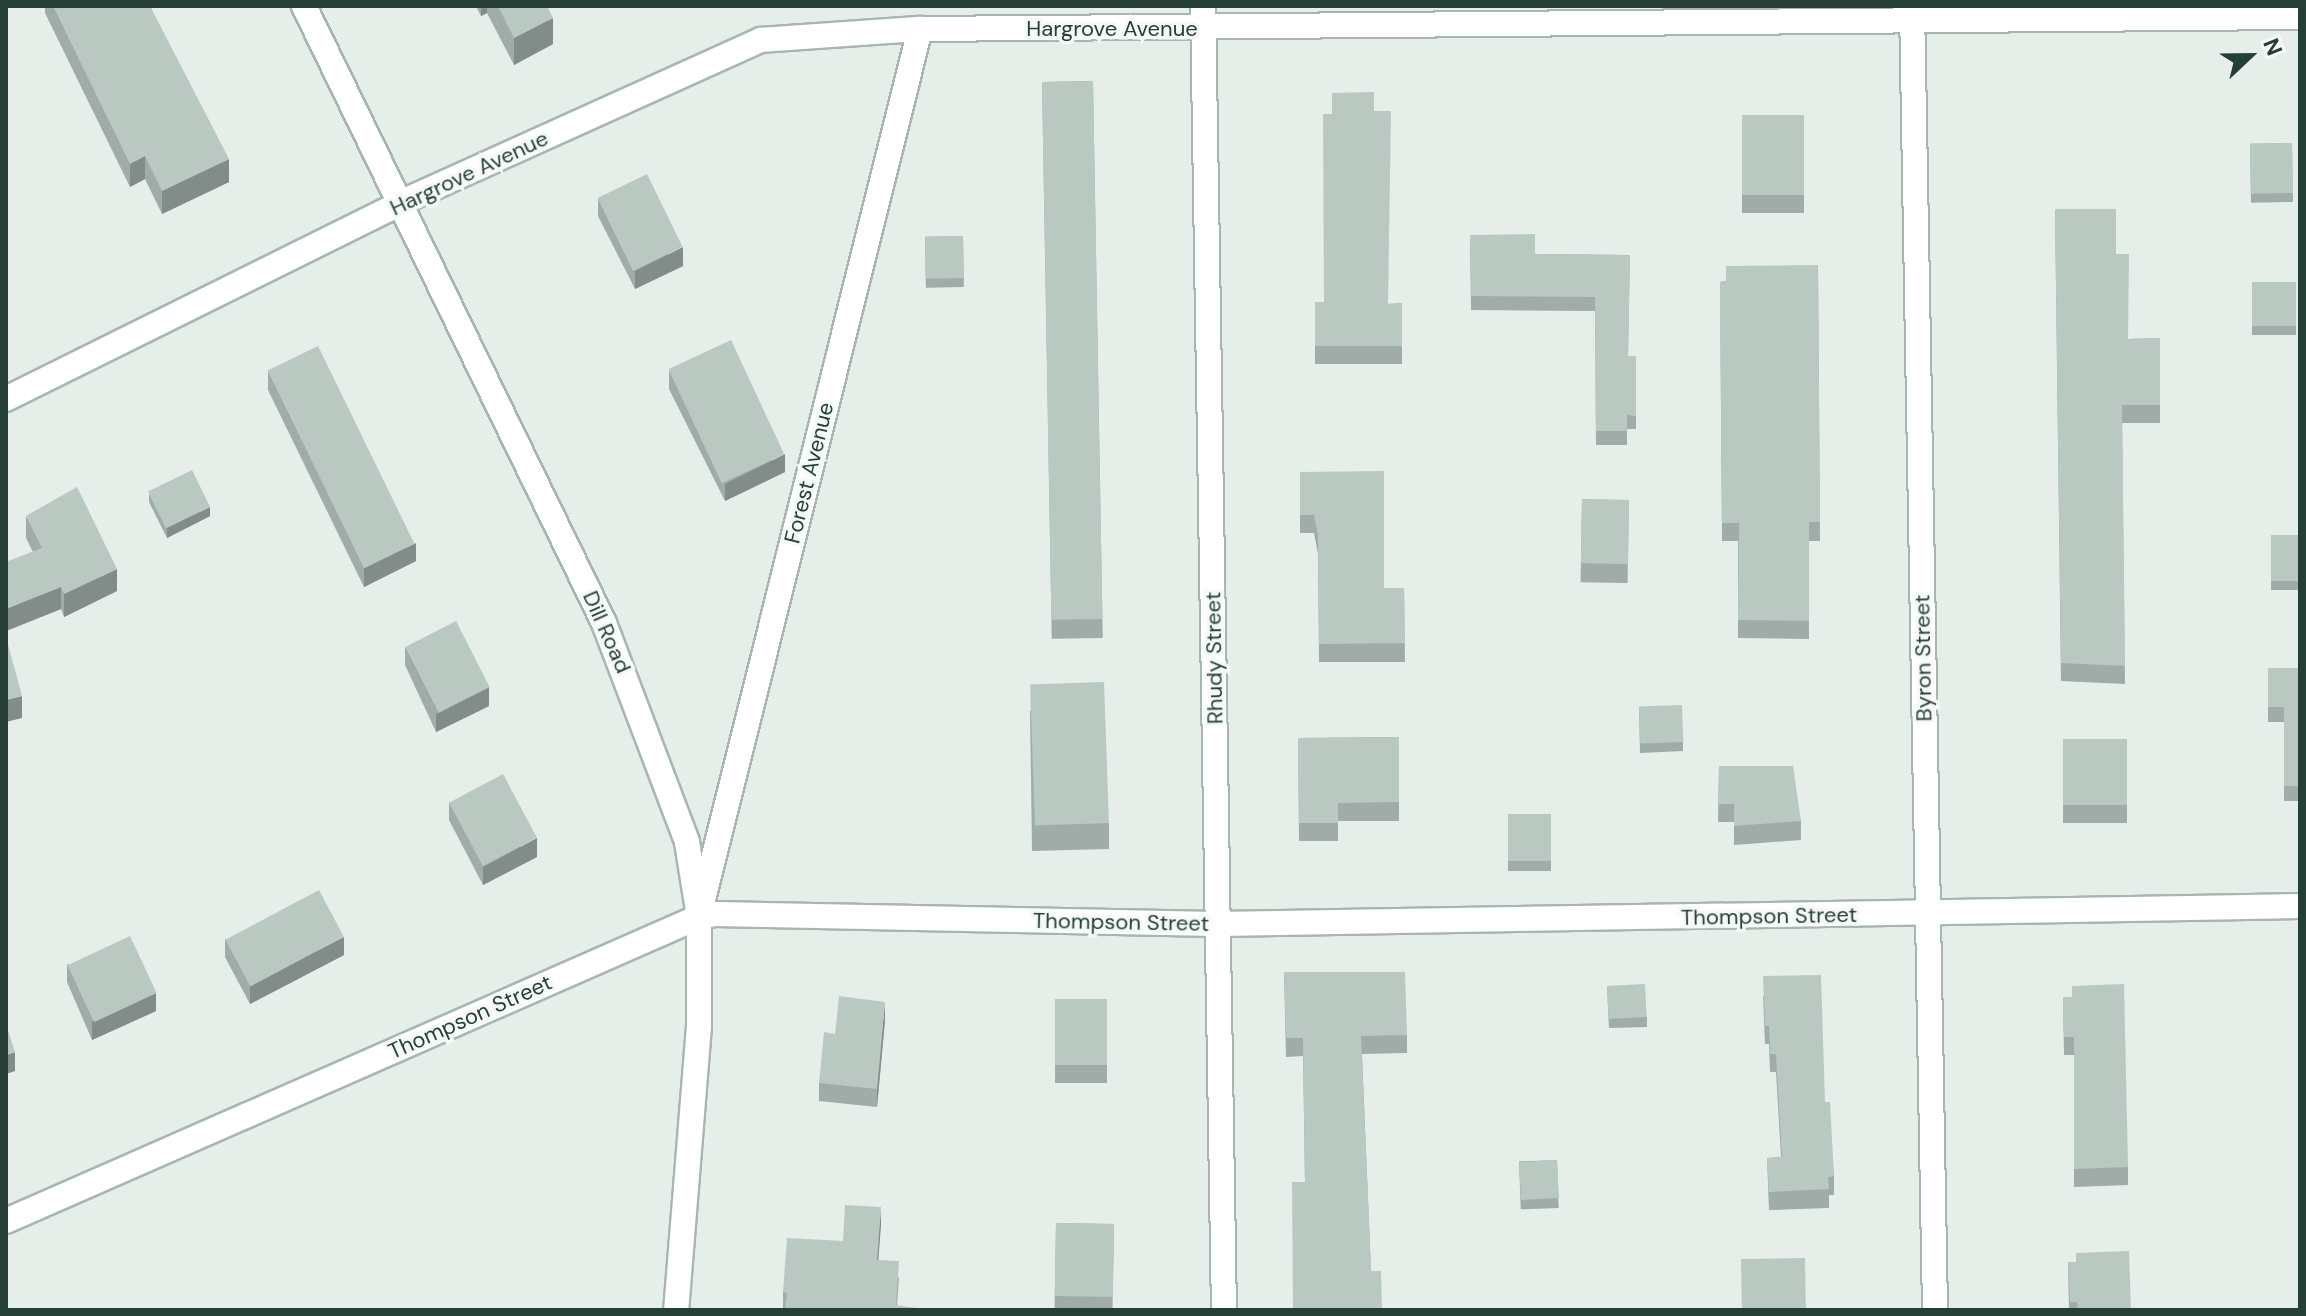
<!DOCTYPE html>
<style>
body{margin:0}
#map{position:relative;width:2306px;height:1316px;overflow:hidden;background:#e5eee9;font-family:"DM Sans",sans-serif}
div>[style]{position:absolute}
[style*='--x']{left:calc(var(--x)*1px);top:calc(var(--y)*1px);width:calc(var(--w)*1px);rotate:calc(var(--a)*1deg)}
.roads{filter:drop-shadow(2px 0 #a8b6b0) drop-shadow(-2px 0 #a8b6b0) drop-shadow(0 2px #a8b6b0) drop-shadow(0 -2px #a8b6b0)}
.street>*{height:24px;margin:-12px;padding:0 12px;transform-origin:12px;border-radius:12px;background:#fff}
.secondary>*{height:24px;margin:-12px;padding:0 12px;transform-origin:12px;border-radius:12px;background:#fff}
.wall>*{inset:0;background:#a0aca7;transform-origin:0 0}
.shaded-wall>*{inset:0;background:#828c88}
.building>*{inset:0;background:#bac8c2;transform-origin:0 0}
span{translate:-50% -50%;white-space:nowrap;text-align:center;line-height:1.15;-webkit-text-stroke:7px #f6faf7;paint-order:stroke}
.street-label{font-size:22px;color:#253f36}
.frame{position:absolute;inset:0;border:8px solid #253f36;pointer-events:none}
.north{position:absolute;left:2210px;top:16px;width:80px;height:80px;-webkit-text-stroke:6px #f6faf7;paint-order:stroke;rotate:68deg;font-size:22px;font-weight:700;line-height:32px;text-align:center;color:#253f36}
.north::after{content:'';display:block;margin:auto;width:28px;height:36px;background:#253f36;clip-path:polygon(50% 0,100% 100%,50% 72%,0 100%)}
</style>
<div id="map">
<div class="roads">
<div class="street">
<div style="--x:1203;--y:6;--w:1304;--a:89.08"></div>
<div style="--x:1912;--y:6;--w:1304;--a:88.99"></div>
<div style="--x:6;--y:399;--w:442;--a:-26.4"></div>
<div style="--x:402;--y:202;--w:394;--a:-24.3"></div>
<div style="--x:761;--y:40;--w:159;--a:-4"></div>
<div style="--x:920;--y:29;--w:1380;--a:-0.5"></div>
<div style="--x:699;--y:916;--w:914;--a:-76.01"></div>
<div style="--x:6;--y:1221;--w:757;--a:-23.69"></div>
<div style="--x:699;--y:917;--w:17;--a:-10"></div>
<div style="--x:716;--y:914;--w:503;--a:1.14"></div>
<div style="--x:1219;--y:924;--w:1081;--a:-0.95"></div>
</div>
<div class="secondary">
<div style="--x:304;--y:6;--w:686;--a:64.07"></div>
<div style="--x:604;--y:623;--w:234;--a:69.2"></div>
<div style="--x:687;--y:842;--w:76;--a:80.9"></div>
<div style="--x:699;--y:917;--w:109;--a:90"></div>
<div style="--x:699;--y:1026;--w:285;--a:94.6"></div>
</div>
</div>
<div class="wall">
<div style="clip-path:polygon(45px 6px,150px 6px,229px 182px,162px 214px,145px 179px,130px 187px,45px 13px)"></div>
<div style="clip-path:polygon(476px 6px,547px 6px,553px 44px,514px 65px,487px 13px,481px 16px)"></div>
<div style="left:1093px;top:81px;width:557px;height:51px;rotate:89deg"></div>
<div style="clip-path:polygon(1374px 111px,1388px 304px,1402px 303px,1402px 364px,1315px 364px,1315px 302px,1324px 302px)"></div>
<div style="left:1742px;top:115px;width:62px;height:98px"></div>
<div style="left:2292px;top:143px;width:59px;height:42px;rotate:89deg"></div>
<div style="clip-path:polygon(598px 198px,683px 266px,635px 289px,598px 216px)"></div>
<div style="clip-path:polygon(2055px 209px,2116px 254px,2128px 339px,2160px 338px,2160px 423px,2122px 423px,2125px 684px,2061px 681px)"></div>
<div style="clip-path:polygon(1470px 235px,1535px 254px,1630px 255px,1628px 356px,1636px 356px,1636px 429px,1627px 429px,1627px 445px,1596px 445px,1595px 311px,1471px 310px)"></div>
<div style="left:963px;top:236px;width:51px;height:38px;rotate:89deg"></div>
<div style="clip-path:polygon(1818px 265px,1820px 541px,1809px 541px,1809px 639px,1738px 638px,1738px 541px,1722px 541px,1720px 282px)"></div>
<div style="left:2296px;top:282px;width:53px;height:44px;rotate:90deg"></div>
<div style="clip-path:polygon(268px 371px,416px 561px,364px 587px,268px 390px)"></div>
<div style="clip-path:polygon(669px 371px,785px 472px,725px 501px,669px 389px)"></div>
<div style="clip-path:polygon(1300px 472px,1384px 588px,1404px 588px,1405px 662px,1319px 662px,1318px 554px,1314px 533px,1300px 533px)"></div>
<div style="clip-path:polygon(149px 493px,210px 516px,167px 538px,149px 502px)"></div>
<div style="left:1629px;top:500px;width:83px;height:47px;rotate:91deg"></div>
<div style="clip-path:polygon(26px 516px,117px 591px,64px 617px,61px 609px,6px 631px,6px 562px,33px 552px,26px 538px)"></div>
<div style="left:2271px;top:535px;width:29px;height:55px"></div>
<div style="clip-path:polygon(405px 647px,489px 706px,436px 732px,405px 665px)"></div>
<div style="clip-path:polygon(2268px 668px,2300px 668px,2300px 801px,2284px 801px,2284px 722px,2268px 722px)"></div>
<div style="clip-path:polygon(1639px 707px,1683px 742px,1683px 751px,1640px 753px)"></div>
<div style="clip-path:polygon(1030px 710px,1109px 823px,1109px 849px,1032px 851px)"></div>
<div style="clip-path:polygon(1399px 737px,1399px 821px,1338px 821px,1338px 841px,1299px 841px,1298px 738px)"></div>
<div style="left:2063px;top:739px;width:64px;height:84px"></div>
<div style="clip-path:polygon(1719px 766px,1801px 821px,1801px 840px,1734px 845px,1734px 822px,1718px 822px)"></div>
<div style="clip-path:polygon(449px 802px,537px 857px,483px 885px,449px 820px)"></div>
<div style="left:1551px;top:814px;width:57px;height:43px;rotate:90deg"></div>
<div style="clip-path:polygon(225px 939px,344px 955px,250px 1004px,225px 957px)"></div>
<div style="clip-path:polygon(67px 964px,156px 1011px,92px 1040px,67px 982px)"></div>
<div style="clip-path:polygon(1284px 972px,1407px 1035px,1407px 1053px,1362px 1054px,1371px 1271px,1382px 1310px,1305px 1182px,1303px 1056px,1286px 1057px)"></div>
<div style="clip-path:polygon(1607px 986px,1647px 1017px,1647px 1027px,1609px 1028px)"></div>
<div style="clip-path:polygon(1763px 995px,1825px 1102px,1834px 1176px,1834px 1195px,1829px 1195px,1829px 1208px,1769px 1210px,1767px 1158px,1781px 1157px,1776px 1072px,1770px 1072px,1769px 1044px,1765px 1044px)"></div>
<div style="clip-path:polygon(2063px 997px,2128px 1167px,2128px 1185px,2074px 1187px,2074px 1055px,2064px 1055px)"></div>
<div style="left:1107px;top:999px;width:84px;height:52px;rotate:90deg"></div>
<div style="clip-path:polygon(885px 1020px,877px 1107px,819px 1101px,819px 1083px,835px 1034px)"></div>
<div style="left:1557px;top:1160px;width:48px;height:38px;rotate:88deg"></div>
<div style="clip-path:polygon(881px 1224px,878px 1260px,899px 1278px,897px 1305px,783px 1310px,783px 1292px,843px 1241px)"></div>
<div style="left:1114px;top:1224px;width:86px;height:58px;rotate:91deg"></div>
<div style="clip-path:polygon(2068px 1262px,2131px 1310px,2069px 1310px)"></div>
</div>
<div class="shaded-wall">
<div style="clip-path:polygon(481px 6px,487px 6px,487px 13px,481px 16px)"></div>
<div style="clip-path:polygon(553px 18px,553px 44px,514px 65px,514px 38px)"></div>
<div style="clip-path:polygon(145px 156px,145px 179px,130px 187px,130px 164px)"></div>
<div style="clip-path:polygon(229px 159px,229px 182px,162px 214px,162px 191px)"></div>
<div style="clip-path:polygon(683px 247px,683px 266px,635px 289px,635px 271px)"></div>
<div style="clip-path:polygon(785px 454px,785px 472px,725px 501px,725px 484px)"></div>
<div style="clip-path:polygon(210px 507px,210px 516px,167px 538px,167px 528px)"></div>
<div style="clip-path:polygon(416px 543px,416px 561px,364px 587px,364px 568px)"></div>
<div style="clip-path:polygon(117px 569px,117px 591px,64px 617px,64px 594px)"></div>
<div style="clip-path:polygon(61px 587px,61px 609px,6px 631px,6px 609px)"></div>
<div style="clip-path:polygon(489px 687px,489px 706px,436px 732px,436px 714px)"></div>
<div style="clip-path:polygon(22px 696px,22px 718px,6px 722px,6px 700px)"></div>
<div style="clip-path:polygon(537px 838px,537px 857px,483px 885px,483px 867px)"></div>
<div style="clip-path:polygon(344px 937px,344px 955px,250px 1004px,250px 985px)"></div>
<div style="clip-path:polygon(156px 993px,156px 1011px,92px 1040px,92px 1021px)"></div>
<div style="clip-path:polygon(885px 1002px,885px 1020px,877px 1107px,877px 1089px)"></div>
<div style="clip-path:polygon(15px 1052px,15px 1071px,6px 1074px,6px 1055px)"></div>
<div style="clip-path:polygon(881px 1207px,881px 1224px,877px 1277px,877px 1260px)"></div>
</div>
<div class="building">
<div style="clip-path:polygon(53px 6px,150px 6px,229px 159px,162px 191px,145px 156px,130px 164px)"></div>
<div style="clip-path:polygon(498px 6px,547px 6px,553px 18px,514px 38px)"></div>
<div style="left:1093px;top:81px;width:538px;height:51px;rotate:89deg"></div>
<div style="clip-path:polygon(1374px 92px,1374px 111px,1391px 111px,1388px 304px,1402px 303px,1402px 346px,1315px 346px,1315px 302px,1324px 302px,1323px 114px,1332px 114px,1332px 93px)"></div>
<div style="left:1742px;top:115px;width:62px;height:80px"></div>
<div style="left:2292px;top:143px;width:50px;height:42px;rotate:89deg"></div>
<div style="left:647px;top:174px;width:81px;height:55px;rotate:64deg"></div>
<div style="clip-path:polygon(2055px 209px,2116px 209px,2116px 254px,2129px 254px,2128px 339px,2160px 338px,2160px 405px,2122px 405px,2125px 666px,2061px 663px)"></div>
<div style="clip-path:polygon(1535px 234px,1535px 254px,1630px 255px,1628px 356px,1636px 356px,1636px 416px,1627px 415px,1627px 431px,1596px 431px,1595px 297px,1471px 296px,1470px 235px)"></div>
<div style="left:963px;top:236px;width:42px;height:38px;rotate:89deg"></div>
<div style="clip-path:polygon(1818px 265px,1820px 522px,1809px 522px,1809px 621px,1738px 620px,1739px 523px,1722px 523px,1720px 282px,1726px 281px,1726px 266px)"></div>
<div style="left:2296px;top:282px;width:44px;height:44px;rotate:90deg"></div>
<div style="left:731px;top:340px;width:126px;height:69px;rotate:65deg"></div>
<div style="left:318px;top:346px;width:220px;height:56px;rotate:64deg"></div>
<div style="left:192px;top:470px;width:41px;height:49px;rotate:64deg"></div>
<div style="clip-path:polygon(1384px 471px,1384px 588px,1404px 588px,1405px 643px,1319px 644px,1318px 536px,1314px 515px,1300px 515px,1300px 472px)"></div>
<div style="clip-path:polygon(77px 487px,117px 569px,64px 594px,61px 587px,6px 609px,6px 562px,42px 548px,26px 516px)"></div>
<div style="left:1629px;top:500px;width:64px;height:47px;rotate:91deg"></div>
<div style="left:2271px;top:535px;width:29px;height:46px"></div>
<div style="left:456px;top:621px;width:74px;height:57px;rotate:63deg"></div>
<div style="clip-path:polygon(6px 637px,22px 696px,6px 700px)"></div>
<div style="clip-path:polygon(2268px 668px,2300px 668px,2300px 786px,2284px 786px,2284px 707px,2268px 707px)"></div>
<div style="left:1104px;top:682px;width:141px;height:74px;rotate:88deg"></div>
<div style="left:1682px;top:705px;width:37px;height:43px;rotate:88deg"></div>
<div style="clip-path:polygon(1399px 737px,1399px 802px,1338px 803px,1338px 823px,1299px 823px,1298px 738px)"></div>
<div style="left:2063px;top:739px;width:64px;height:66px"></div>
<div style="clip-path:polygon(1719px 766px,1793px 766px,1801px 821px,1734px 826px,1734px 804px,1718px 804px)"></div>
<div style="left:503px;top:774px;width:72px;height:61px;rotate:62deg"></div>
<div style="left:1551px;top:814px;width:47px;height:43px;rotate:90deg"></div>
<div style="left:319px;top:890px;width:53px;height:106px;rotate:62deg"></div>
<div style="left:130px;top:936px;width:63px;height:69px;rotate:65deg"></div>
<div style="clip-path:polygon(1284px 972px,1405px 972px,1407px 1035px,1361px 1036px,1371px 1271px,1381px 1271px,1382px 1310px,1293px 1310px,1292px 1182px,1305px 1182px,1303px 1038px,1286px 1038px)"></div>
<div style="clip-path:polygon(1821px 975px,1825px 1102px,1830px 1102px,1834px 1176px,1828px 1177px,1829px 1189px,1769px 1192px,1767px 1158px,1782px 1157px,1776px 1054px,1770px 1054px,1769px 1026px,1765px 1026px,1763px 976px)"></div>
<div style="left:1645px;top:984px;width:33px;height:38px;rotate:87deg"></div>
<div style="clip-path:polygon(2124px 984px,2128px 1167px,2074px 1169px,2074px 1037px,2064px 1037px,2063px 997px,2072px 997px,2072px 986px)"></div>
<div style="clip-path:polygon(839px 996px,885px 1002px,877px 1089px,819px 1083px,824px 1032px,835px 1034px)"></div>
<div style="left:1107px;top:999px;width:66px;height:52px;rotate:90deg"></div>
<div style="clip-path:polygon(6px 1024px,15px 1052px,6px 1055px)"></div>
<div style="left:1557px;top:1160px;width:38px;height:38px;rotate:87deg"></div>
<div style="clip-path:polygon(845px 1205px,881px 1207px,877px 1260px,899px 1261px,896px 1305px,930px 1310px,785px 1310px,787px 1293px,783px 1292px,787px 1238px,843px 1241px)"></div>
<div style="left:1114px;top:1224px;width:73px;height:58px;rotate:91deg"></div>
<div style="clip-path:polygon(2129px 1251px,2131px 1310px,2078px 1310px,2077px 1302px,2070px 1302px,2068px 1262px,2076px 1262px,2076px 1253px)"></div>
<div style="left:1805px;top:1258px;width:52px;height:64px;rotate:89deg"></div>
</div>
<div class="street-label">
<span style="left:1112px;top:29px">Hargrove Avenue</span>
<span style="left:469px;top:173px;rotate:-25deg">Hargrove Avenue</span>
<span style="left:809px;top:473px;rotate:-76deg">Forest Avenue</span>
<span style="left:607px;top:632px;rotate:66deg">Dill Road</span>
<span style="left:1214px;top:658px;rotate:-91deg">Rhudy Street</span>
<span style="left:1923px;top:658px;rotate:-91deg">Byron Street</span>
<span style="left:1769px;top:916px;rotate:-1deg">Thompson Street</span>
<span style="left:1121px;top:922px;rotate:1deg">Thompson Street</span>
<span style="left:470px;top:1017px;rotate:-24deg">Thompson Street</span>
</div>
<div class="frame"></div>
<div class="north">N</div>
</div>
